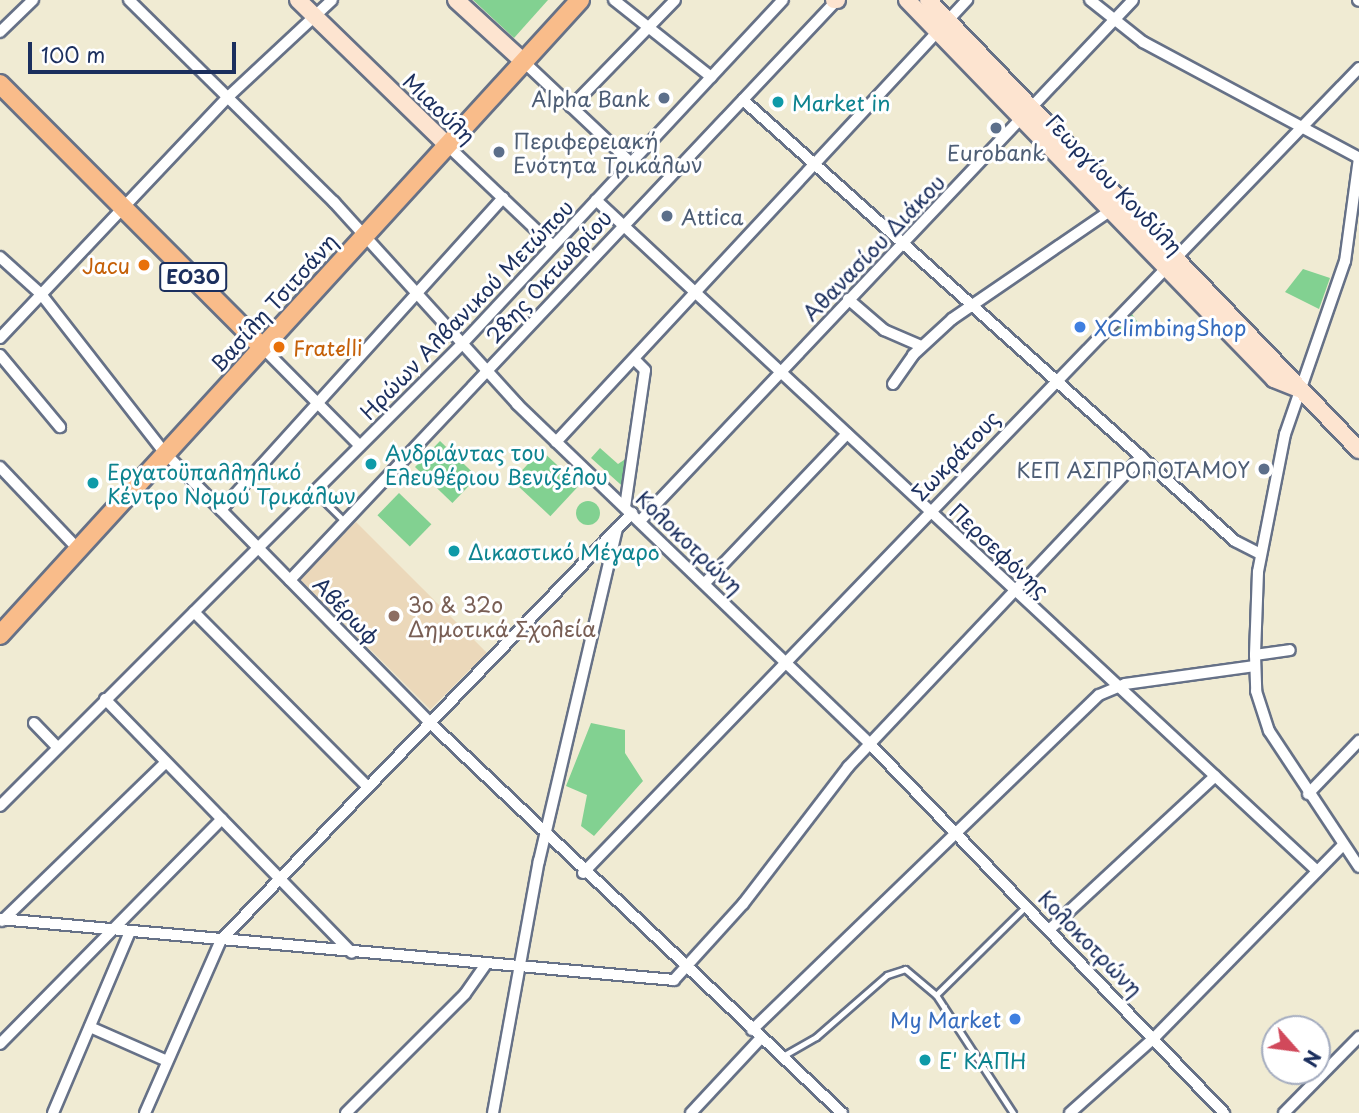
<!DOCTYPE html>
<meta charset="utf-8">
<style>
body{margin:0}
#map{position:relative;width:1359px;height:1113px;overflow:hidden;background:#f0ebd3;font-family:"Playpen Sans",sans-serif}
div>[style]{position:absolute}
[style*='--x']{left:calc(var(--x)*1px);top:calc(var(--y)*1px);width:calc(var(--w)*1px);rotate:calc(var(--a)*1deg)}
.built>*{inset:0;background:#ebd8ba;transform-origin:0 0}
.green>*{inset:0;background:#82d191;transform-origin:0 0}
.round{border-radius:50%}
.roads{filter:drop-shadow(2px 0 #667187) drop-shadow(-2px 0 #667187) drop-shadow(0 2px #667187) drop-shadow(0 -2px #667187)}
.lane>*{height:5px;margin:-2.5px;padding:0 2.5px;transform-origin:2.5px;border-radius:2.5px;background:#fff}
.street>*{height:10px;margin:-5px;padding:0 5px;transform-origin:5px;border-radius:5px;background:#fff}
.secondary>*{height:16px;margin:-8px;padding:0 8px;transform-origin:8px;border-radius:8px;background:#fde4d0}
.primary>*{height:18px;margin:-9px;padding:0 9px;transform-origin:9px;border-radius:9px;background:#f9bc8a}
.dots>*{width:19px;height:19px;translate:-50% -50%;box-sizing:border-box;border:4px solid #fff;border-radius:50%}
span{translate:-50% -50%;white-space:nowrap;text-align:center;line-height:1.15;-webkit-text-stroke:6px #fff;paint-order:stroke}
.shield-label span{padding:2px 5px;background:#fff;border:2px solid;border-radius:5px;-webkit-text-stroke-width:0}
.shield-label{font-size:19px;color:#1b2f5e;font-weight:700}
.service-label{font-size:21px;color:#4e5e75}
.right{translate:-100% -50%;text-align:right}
.left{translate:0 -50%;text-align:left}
.culture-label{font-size:21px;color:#0d838f}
.street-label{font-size:21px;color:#1b2f5e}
.food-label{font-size:21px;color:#c56008}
.shop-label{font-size:21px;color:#366cbe}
.education-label{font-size:21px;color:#785e54}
.north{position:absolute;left:1261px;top:1015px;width:70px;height:70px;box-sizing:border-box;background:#fff;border:2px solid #a4acbf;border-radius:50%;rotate:118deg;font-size:19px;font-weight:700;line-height:28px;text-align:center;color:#1b2f5e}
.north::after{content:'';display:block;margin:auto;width:24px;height:32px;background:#d1495b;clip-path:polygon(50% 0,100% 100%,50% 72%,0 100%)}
.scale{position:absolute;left:28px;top:42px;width:208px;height:32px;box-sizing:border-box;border:4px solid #1b2f5e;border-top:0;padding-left:9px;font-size:21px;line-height:24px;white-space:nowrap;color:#1b2f5e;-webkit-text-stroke:5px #fff;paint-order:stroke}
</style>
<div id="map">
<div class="built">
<div style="left:356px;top:522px;width:185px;height:80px;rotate:45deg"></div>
</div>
<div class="green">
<div style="clip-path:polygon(473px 0,548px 0,514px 38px)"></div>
<div style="clip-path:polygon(1303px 269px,1330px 278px,1319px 309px,1285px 292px)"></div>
<div style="clip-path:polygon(1132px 314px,1139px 324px,1110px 337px)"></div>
<div style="left:440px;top:441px;width:52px;height:36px;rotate:44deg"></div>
<div style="clip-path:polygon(600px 448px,618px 464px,633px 454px,629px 492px,591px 458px)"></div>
<div style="left:541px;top:450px;width:52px;height:42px;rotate:43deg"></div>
<div style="left:399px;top:493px;width:45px;height:31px;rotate:44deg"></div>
<div class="round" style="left:576px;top:501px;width:24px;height:24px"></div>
<div style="clip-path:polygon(591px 723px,625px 730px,625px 753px,643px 781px,594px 836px,581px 826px,587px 795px,566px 786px)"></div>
</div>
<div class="roads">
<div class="lane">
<div style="--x:315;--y:492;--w:41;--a:45"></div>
<div style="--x:936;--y:995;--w:128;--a:-44.7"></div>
<div style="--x:781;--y:1057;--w:40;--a:-29.7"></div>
<div style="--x:816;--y:1037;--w:94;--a:-41.1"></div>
<div style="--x:887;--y:975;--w:19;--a:-18"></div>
<div style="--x:905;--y:969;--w:40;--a:40"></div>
<div style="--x:936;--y:995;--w:141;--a:56.9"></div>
</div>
<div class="street">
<div style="--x:129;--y:0;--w:288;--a:44.6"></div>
<div style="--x:334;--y:202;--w:273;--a:47.8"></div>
<div style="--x:517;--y:404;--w:489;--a:43.9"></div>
<div style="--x:869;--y:743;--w:513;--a:46.19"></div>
<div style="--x:614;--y:0;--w:124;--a:38.4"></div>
<div style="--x:1090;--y:0;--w:68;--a:38.4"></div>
<div style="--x:1143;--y:42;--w:245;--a:28.2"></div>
<div style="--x:1358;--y:0;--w:1;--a:45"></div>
<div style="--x:0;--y:32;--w:46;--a:-44.1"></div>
<div style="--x:524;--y:62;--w:147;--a:43.3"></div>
<div style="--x:743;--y:100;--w:661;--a:41.87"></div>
<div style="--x:1235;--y:541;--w:28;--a:27"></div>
<div style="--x:571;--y:107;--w:149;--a:-45.8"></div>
<div style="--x:447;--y:145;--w:146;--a:43.6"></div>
<div style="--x:1359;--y:158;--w:104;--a:97.7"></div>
<div style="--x:1345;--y:261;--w:183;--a:109.1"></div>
<div style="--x:1285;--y:434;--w:141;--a:101.1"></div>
<div style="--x:1258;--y:572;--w:83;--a:92.1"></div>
<div style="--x:1255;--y:655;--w:36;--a:88"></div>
<div style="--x:1256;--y:691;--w:42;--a:72"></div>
<div style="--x:1269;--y:731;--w:163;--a:56.5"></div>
<div style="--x:596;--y:200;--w:985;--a:42.94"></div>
<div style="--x:0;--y:257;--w:55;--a:42.1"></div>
<div style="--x:41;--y:294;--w:202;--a:52.1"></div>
<div style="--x:165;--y:453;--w:375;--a:45.5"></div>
<div style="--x:428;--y:721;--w:570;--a:43.44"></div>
<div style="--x:848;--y:299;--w:48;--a:40.7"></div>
<div style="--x:884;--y:330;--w:40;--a:23.4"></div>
<div style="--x:0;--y:338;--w:332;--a:-46.6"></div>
<div style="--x:228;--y:97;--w:142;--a:-43"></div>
<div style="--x:262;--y:347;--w:139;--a:45.3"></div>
<div style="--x:0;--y:355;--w:94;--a:50.2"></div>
<div style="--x:893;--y:384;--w:35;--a:-55"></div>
<div style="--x:913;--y:355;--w:53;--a:-42.7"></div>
<div style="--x:952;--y:319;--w:191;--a:-34.4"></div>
<div style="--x:556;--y:442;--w:604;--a:-47.08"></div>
<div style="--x:0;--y:467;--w:113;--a:46.4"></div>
<div style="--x:625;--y:507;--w:138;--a:-81.7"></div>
<div style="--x:645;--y:370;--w:14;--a:-135"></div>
<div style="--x:221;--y:510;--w:421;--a:-47.9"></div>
<div style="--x:640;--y:521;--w:717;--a:-46.58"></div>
<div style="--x:290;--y:580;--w:794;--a:-46.68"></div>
<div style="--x:705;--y:583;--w:206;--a:-46.4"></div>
<div style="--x:194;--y:612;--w:245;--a:45.2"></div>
<div style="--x:1255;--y:655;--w:35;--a:-8"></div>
<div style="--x:105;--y:699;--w:354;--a:45.8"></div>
<div style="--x:34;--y:723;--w:33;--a:46"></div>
<div style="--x:1308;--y:794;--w:74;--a:-46.1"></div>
<div style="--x:0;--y:806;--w:655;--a:-45"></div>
<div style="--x:463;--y:343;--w:469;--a:-47"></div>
<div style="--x:583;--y:873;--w:1118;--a:-46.05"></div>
<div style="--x:0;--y:919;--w:677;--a:5.17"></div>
<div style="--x:674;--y:980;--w:103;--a:-47.8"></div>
<div style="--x:743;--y:904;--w:173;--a:-52.5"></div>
<div style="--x:848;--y:767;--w:427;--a:-46.6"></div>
<div style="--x:2;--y:921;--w:228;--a:-44.1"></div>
<div style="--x:1050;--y:929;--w:225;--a:-42.8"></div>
<div style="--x:90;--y:1027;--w:84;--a:23.8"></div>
<div style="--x:752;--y:1030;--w:482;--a:-44"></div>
<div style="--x:1099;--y:695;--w:28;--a:-23"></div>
<div style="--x:1125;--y:684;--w:131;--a:-7.9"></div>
<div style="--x:0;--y:1044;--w:316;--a:-45.4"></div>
<div style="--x:53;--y:1113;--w:197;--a:-67"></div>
<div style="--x:145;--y:1113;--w:189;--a:-66.3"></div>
<div style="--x:221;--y:940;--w:593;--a:-46.09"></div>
<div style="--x:346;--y:1113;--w:168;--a:-45"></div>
<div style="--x:465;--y:994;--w:35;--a:-55"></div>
<div style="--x:493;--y:1113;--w:256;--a:-79.7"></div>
<div style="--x:539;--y:861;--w:341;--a:-76.8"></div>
<div style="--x:691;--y:1113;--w:103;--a:-47"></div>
<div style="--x:1070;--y:1113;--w:114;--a:-41.8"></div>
<div style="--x:1155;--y:1037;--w:269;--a:-45.6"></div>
<div style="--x:1284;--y:1113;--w:107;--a:-45.4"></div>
</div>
<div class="secondary">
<div style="--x:298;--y:0;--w:208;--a:44.2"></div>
<div style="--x:456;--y:0;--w:92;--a:42.4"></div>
<div style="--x:834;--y:0;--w:3;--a:0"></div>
<div style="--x:907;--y:0;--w:528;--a:45.92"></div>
<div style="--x:1274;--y:379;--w:27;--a:22"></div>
<div style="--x:928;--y:0;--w:623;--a:46.24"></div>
</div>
<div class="primary">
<div style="--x:0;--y:84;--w:371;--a:45.1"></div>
<div style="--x:0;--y:635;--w:860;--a:-47.59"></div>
</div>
</div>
<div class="dots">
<div style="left:664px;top:98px;background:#5c6f8a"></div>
<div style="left:778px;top:102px;background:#0f9aa8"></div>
<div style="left:996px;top:128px;background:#5c6f8a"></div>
<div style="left:499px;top:152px;background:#5c6f8a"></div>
<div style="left:667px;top:216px;background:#5c6f8a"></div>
<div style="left:144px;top:265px;background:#e8710a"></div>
<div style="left:1080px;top:327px;background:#3f7fe0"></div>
<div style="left:279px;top:347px;background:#e8710a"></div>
<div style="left:371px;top:464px;background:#0f9aa8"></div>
<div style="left:1264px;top:469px;background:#5c6f8a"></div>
<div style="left:93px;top:483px;background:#0f9aa8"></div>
<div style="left:454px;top:551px;background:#0f9aa8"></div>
<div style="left:394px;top:616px;background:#8d6e63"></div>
<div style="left:1015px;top:1019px;background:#3f7fe0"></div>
<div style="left:925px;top:1060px;background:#0f9aa8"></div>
</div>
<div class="shield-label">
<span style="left:193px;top:277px">ΕΟ30</span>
</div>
<div class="service-label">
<span class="right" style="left:650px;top:98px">Alpha Bank</span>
<span class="left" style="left:513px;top:152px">Περιφερειακή<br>Ενότητα Τρικάλων</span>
<span style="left:996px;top:152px">Eurobank</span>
<span class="left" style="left:681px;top:216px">Attica</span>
<span class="right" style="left:1250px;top:469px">ΚΕΠ ΑΣΠΡΟΠΟΤΑΜΟΥ</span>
</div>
<div class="culture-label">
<span class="left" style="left:792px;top:102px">Market in</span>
<span class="left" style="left:385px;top:464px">Ανδριάντας του<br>Ελευθέριου Βενιζέλου</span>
<span class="left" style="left:107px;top:483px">Εργατοϋπαλληλικό<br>Κέντρο Νομού Τρικάλων</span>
<span class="left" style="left:468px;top:551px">Δικαστικό Μέγαρο</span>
<span class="left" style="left:939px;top:1060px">Ε' ΚΑΠΗ</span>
</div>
<div class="street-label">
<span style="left:440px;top:108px;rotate:44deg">Μιαούλη</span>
<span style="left:1115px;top:184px;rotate:46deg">Γεωργίου Κονδύλη</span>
<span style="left:873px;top:247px;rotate:-46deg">Αθανασίου Διάκου</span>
<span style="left:548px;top:276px;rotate:-47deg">28ης Οκτωβρίου</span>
<span style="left:273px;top:302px;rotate:-48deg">Βασίλη Τσιτσάνη</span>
<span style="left:466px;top:309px;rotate:-46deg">Ηρώων Αλβανικού Μετώπου</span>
<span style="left:955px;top:455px;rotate:-46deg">Σωκράτους</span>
<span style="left:690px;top:542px;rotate:44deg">Κολοκοτρώνη</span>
<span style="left:1000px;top:550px;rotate:43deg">Περσεφόνης</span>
<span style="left:347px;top:610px;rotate:46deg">Αβέρωφ</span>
<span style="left:1091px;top:943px;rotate:46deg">Κολοκοτρώνη</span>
</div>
<div class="food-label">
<span class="right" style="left:130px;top:265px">Jacu</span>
<span class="left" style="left:293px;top:347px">Fratelli</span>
</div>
<div class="shop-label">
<span class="left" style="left:1094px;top:327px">XClimbingShop</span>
<span class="right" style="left:1001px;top:1019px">My Market</span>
</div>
<div class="education-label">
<span class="left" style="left:408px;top:616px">3ο &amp; 32ο<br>Δημοτικά Σχολεία</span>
</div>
<div class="north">N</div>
<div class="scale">100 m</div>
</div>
